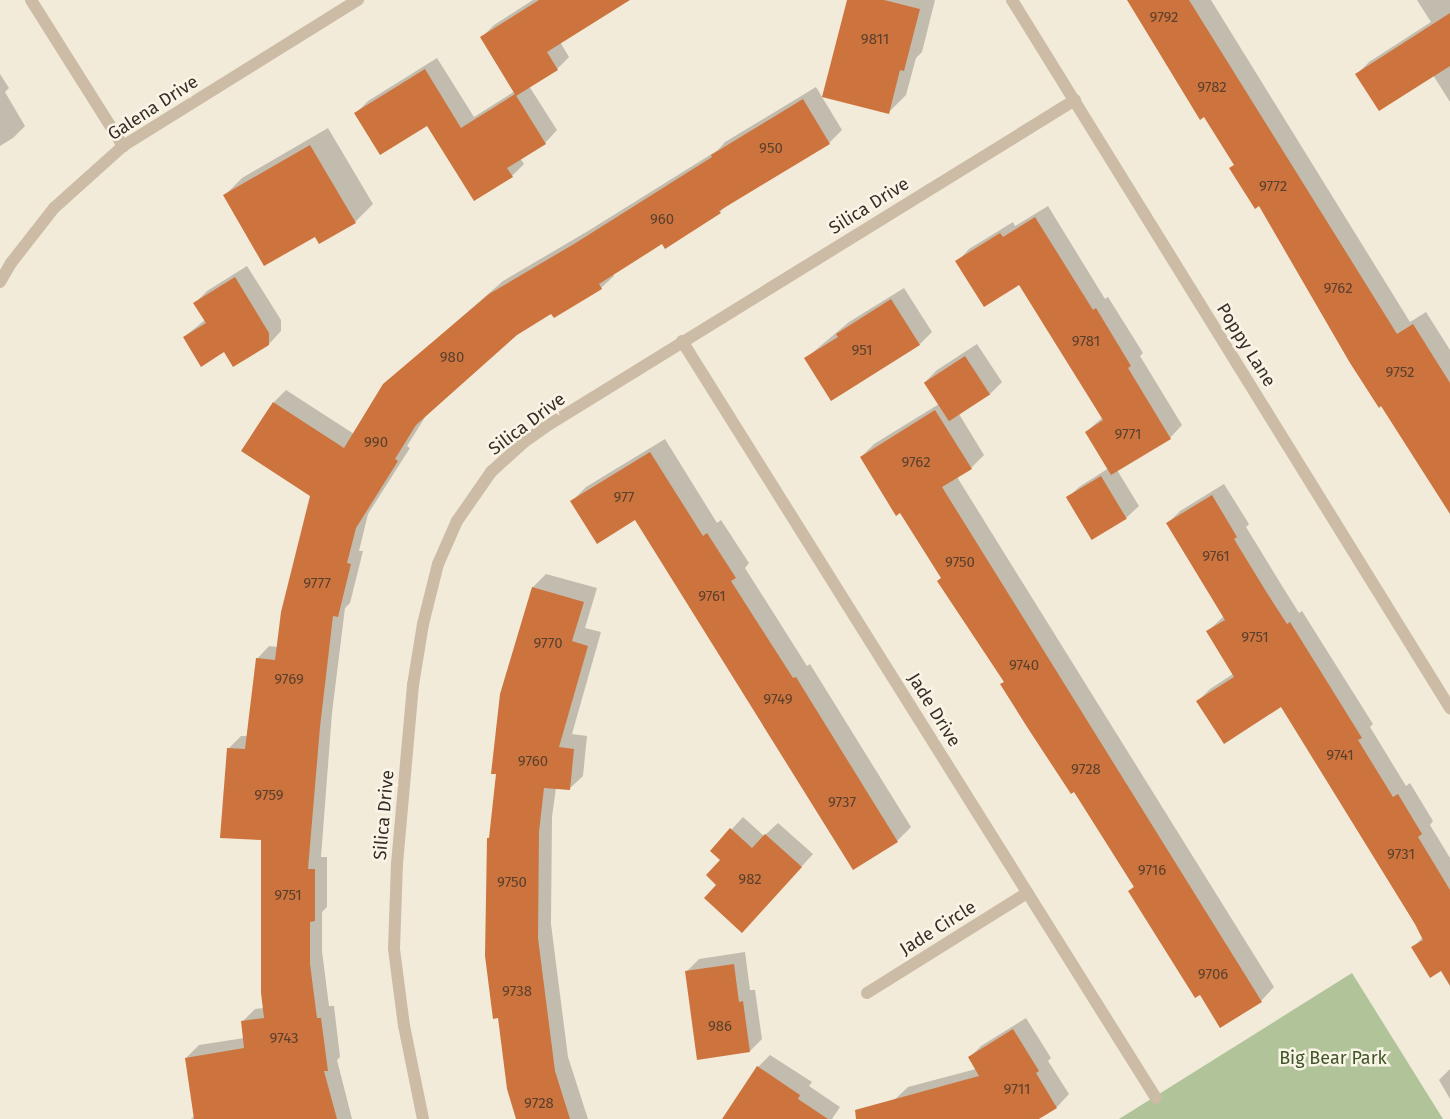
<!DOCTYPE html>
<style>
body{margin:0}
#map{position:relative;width:1450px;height:1119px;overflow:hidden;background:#f3ebda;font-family:"Fira Sans",sans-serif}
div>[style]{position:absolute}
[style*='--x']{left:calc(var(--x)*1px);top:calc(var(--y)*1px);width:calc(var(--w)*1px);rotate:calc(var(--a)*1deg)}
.green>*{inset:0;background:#b0c399}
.shadow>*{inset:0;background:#0003}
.building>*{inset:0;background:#cd743e;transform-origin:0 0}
.minor>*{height:12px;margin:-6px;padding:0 6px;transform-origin:6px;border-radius:6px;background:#ccbca5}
span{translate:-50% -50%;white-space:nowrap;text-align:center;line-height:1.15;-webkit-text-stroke:5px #faf4e7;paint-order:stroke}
.number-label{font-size:15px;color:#5c402d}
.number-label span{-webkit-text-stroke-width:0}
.street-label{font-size:18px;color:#372e27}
.park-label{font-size:18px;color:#405729}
</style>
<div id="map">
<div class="green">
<div style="clip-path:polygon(1352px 973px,1443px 1119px,1119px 1119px)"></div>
</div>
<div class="shadow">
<div style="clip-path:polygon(533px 0,629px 0,560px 42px,569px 57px,557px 69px,529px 86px,557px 130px,545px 143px,520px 158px,524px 164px,512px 176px,427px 124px,356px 113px,368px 101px,437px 58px,474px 117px,515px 91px,482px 37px,494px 25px)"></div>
<div style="clip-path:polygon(849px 0,935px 0,922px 52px,916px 58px,906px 95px,888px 113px)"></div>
<div style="clip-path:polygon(1128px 0,1211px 0,1410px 322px,1426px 312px,1450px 350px,1450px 512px,1235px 164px)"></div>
<div style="clip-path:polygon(1417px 0,1450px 0,1450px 102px,1433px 75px,1357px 74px,1369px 62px,1431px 22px)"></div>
<div style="clip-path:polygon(0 74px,9px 88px,5px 92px,25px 126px,13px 138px,0 146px)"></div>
<div style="clip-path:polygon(816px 87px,842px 130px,829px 143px,728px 204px,720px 212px,663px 242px,613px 274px,614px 276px,601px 288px,552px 312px,516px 334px,427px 414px,407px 446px,410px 448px,368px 514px,359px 551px,363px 551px,350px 603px,345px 608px,332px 713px,321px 857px,327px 857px,327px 907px,322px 912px,322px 951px,329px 1006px,334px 1006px,340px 1057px,337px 1060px,352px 1119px,191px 1119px,195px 1115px,186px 1058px,199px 1045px,244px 1038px,242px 1022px,255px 1009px,264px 1008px,262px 839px,229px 748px,241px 736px,247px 736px,257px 659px,269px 646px,278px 647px,311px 495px,274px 402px,286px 390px,354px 434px,384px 385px,503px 281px,588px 231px,718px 150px,725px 142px)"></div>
<div style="clip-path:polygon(328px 128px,373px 204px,355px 222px,315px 235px,224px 196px,242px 178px)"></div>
<div style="clip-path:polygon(1048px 206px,1105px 299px,1108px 297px,1143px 353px,1140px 356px,1182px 425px,1170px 438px,1117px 470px,1139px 506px,1126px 518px,1067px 499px,1079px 487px,1109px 468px,1086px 432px,1103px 417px,1020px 283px,957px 262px,969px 249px,1013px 222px,1015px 226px)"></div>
<div style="clip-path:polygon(247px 266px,281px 320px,281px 331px,269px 344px,225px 351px,184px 337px,205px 320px,195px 303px,207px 291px)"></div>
<div style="clip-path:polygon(904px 288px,932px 332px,920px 344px,832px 399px,806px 358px,849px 322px)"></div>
<div style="clip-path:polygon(977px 344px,1002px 382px,990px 394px,959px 414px,984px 455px,971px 468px,957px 477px,1274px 987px,1261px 1001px,1200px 994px,1130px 891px,1134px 886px,1075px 791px,1002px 684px,1005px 681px,901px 511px,861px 457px,874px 444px,939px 404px,925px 382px,937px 370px)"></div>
<div style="clip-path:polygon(665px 439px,717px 523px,721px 520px,749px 563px,745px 568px,807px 666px,810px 664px,911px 827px,897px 841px,635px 519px,572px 501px,586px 487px)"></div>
<div style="clip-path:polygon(1224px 484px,1249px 524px,1246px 527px,1279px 581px,1299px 613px,1302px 611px,1373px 724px,1370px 727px,1406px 786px,1410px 783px,1433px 821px,1430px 825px,1450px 858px,1450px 976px,1413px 947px,1423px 937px,1282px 705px,1198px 701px,1210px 689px,1233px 674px,1208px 631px,1224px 616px,1168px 523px,1180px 511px)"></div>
<div style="clip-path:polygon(546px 574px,597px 588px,585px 628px,601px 632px,572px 734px,587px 736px,583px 776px,569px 789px,556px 788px,552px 817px,551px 924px,568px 1057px,588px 1119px,518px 1119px,488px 838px,491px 836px,533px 587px)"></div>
<div style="clip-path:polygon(743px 817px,764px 836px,778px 823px,813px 854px,754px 919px,718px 885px,722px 860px,712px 851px)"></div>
<div style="clip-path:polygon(745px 952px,750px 990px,755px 990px,762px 1039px,750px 1051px,687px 971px,699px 959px)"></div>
<div style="clip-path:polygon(1026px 1018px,1051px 1058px,1048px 1061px,1069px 1094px,1057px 1107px,1037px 1119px,874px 1119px,908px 1087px,976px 1069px,969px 1058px,981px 1046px)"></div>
<div style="clip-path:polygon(770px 1055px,812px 1082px,809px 1086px,840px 1107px,832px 1119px,741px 1119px,758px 1067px)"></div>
<div style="clip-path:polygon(1450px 1069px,1450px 1099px,1439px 1080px)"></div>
</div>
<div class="building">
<div style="clip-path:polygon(539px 0,630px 0,547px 52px,558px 70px,516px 96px,480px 37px)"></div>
<div style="clip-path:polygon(847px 0,884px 0,920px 9px,904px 71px,900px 70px,889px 114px,822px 97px)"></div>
<div style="clip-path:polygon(1127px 0,1189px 0,1397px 334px,1413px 324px,1450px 383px,1450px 514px,1381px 406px,1379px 408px,1350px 363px,1259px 206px,1255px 209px,1229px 168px,1234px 165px,1204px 117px,1200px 120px)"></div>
<div style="clip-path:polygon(1450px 13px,1450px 66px,1379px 111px,1355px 74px)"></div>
<div style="clip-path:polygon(425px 69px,461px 128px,515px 94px,546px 144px,507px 168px,513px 177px,474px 201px,427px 126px,380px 155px,354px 113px)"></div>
<div style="clip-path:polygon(803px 99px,830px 144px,719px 211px,721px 213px,665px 249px,662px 244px,599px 284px,602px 289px,554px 318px,551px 314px,517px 335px,416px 425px,395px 459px,398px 461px,356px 528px,347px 563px,351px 564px,338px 617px,333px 616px,320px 727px,308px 869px,315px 869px,315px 921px,310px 922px,310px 964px,317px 1018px,321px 1018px,328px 1071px,324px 1071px,337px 1119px,194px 1119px,185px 1058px,244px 1048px,241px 1021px,264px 1018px,261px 993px,261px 840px,220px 838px,227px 748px,245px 749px,256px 658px,275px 660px,281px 612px,310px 496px,241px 451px,273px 402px,344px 448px,383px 384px,489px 294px,574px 244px,712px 157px,711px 155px)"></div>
<div style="clip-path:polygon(310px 145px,356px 223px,319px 244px,315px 237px,264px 266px,223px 195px)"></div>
<div style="clip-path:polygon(1035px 217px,1093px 310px,1096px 308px,1131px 366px,1128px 368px,1171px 439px,1111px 475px,1085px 432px,1103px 420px,1019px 285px,984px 307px,955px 261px,1000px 233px,1003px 237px)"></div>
<div style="clip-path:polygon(235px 277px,269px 333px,269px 345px,233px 367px,224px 352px,201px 367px,183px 337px,206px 323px,193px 303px)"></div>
<div style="clip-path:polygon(891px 299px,920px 345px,831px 401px,804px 358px,838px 337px,836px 334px)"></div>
<div style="left:965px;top:356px;width:46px;height:49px;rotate:57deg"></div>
<div style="clip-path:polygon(935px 410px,972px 469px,942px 487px,1262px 1002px,1220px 1028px,1200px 995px,1195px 998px,1128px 891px,1134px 887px,1074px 792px,1071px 794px,1029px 730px,1000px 684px,1004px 682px,937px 581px,941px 578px,900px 513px,896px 516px,860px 457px)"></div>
<div style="clip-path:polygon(650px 452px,703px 536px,707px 533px,736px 578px,731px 581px,793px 678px,796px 677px,898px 842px,853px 870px,635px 520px,597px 544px,570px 501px)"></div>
<div style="left:1101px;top:476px;width:50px;height:41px;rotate:59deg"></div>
<div style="clip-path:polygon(1212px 495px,1237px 537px,1234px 539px,1267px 593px,1287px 624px,1290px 622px,1362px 738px,1358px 740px,1393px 797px,1398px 794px,1422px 834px,1418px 837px,1450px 890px,1450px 986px,1441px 971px,1430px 978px,1411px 947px,1423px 940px,1415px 924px,1281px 707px,1224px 744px,1196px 701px,1234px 677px,1206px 631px,1225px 620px,1166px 523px)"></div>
<div style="clip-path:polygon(532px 587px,584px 602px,572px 641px,588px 646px,559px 747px,574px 749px,570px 790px,544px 788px,539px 832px,538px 938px,555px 1071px,570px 1119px,516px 1119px,507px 1089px,498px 1018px,493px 1019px,485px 956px,487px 838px,489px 838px,496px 774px,491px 774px,500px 694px)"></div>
<div style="clip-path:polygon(730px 828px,752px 848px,765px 834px,802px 867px,742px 933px,704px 898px,716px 885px,706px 875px,720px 860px,710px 851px)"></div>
<div style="clip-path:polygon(734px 964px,739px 1002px,743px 1001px,750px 1052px,697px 1060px,685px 971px)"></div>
<div style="clip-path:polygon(1013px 1029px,1039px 1071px,1036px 1073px,1057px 1108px,1039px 1119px,856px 1119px,855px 1110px,979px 1076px,968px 1057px)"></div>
<div style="clip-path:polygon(757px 1066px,800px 1095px,798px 1099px,828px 1119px,722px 1119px)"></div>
</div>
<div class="minor">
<div style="--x:31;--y:0;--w:173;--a:57.8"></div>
<div style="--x:1012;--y:0;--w:833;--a:58.26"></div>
<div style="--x:0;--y:282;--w:22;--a:-60"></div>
<div style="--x:11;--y:263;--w:70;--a:-52"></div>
<div style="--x:54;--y:208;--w:93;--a:-41.9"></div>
<div style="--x:123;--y:146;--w:277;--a:-31.9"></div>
<div style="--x:682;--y:341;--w:893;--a:57.95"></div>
<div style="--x:867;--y:993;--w:189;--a:-32"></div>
<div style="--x:423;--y:1119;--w:95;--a:-101.5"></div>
<div style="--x:404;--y:1026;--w:78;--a:-97.4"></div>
<div style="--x:394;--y:949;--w:85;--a:-88"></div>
<div style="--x:397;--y:864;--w:180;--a:-84.9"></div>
<div style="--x:413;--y:685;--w:62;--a:-80.7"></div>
<div style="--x:423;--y:624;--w:62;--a:-76"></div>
<div style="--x:438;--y:564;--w:47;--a:-66.2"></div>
<div style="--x:457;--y:521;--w:60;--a:-55.2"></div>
<div style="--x:491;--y:472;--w:45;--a:-42.3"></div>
<div style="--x:524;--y:442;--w:32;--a:-35"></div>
<div style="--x:550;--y:424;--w:617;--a:-31.68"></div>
</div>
<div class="number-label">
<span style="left:1164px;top:18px">9792</span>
<span style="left:875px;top:40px">9811</span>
<span style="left:1212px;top:88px">9782</span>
<span style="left:771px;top:149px">950</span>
<span style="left:1273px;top:187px">9772</span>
<span style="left:662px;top:220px">960</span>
<span style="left:1338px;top:289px">9762</span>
<span style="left:1086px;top:342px">9781</span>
<span style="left:862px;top:351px">951</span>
<span style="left:452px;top:358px">980</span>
<span style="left:1400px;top:373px">9752</span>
<span style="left:1128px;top:435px">9771</span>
<span style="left:376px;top:443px">990</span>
<span style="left:916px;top:463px">9762</span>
<span style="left:624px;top:498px">977</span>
<span style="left:1216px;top:557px">9761</span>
<span style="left:960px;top:563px">9750</span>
<span style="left:317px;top:584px">9777</span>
<span style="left:712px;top:597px">9761</span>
<span style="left:1255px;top:638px">9751</span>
<span style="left:548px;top:644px">9770</span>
<span style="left:1024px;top:666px">9740</span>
<span style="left:289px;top:680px">9769</span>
<span style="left:778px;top:700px">9749</span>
<span style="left:1340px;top:756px">9741</span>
<span style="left:533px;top:762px">9760</span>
<span style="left:1086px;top:770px">9728</span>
<span style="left:269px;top:796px">9759</span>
<span style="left:842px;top:803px">9737</span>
<span style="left:1401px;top:855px">9731</span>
<span style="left:1152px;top:871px">9716</span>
<span style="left:750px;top:880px">982</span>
<span style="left:512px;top:883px">9750</span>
<span style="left:288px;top:896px">9751</span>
<span style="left:1213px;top:975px">9706</span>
<span style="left:517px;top:992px">9738</span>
<span style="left:720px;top:1027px">986</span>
<span style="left:284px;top:1039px">9743</span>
<span style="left:1017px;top:1090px">9711</span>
<span style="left:539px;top:1104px">9728</span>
</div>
<div class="street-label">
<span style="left:153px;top:108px;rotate:-33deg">Galena Drive</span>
<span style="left:869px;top:206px;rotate:-32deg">Silica Drive</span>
<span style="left:1246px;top:345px;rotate:58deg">Poppy Lane</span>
<span style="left:527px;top:424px;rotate:-37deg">Silica Drive</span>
<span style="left:934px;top:710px;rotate:58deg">Jade Drive</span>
<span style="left:384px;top:815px;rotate:-85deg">Silica Drive</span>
<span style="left:938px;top:928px;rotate:-32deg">Jade Circle</span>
</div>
<div class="park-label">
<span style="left:1333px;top:1058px">Big Bear Park</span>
</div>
</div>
